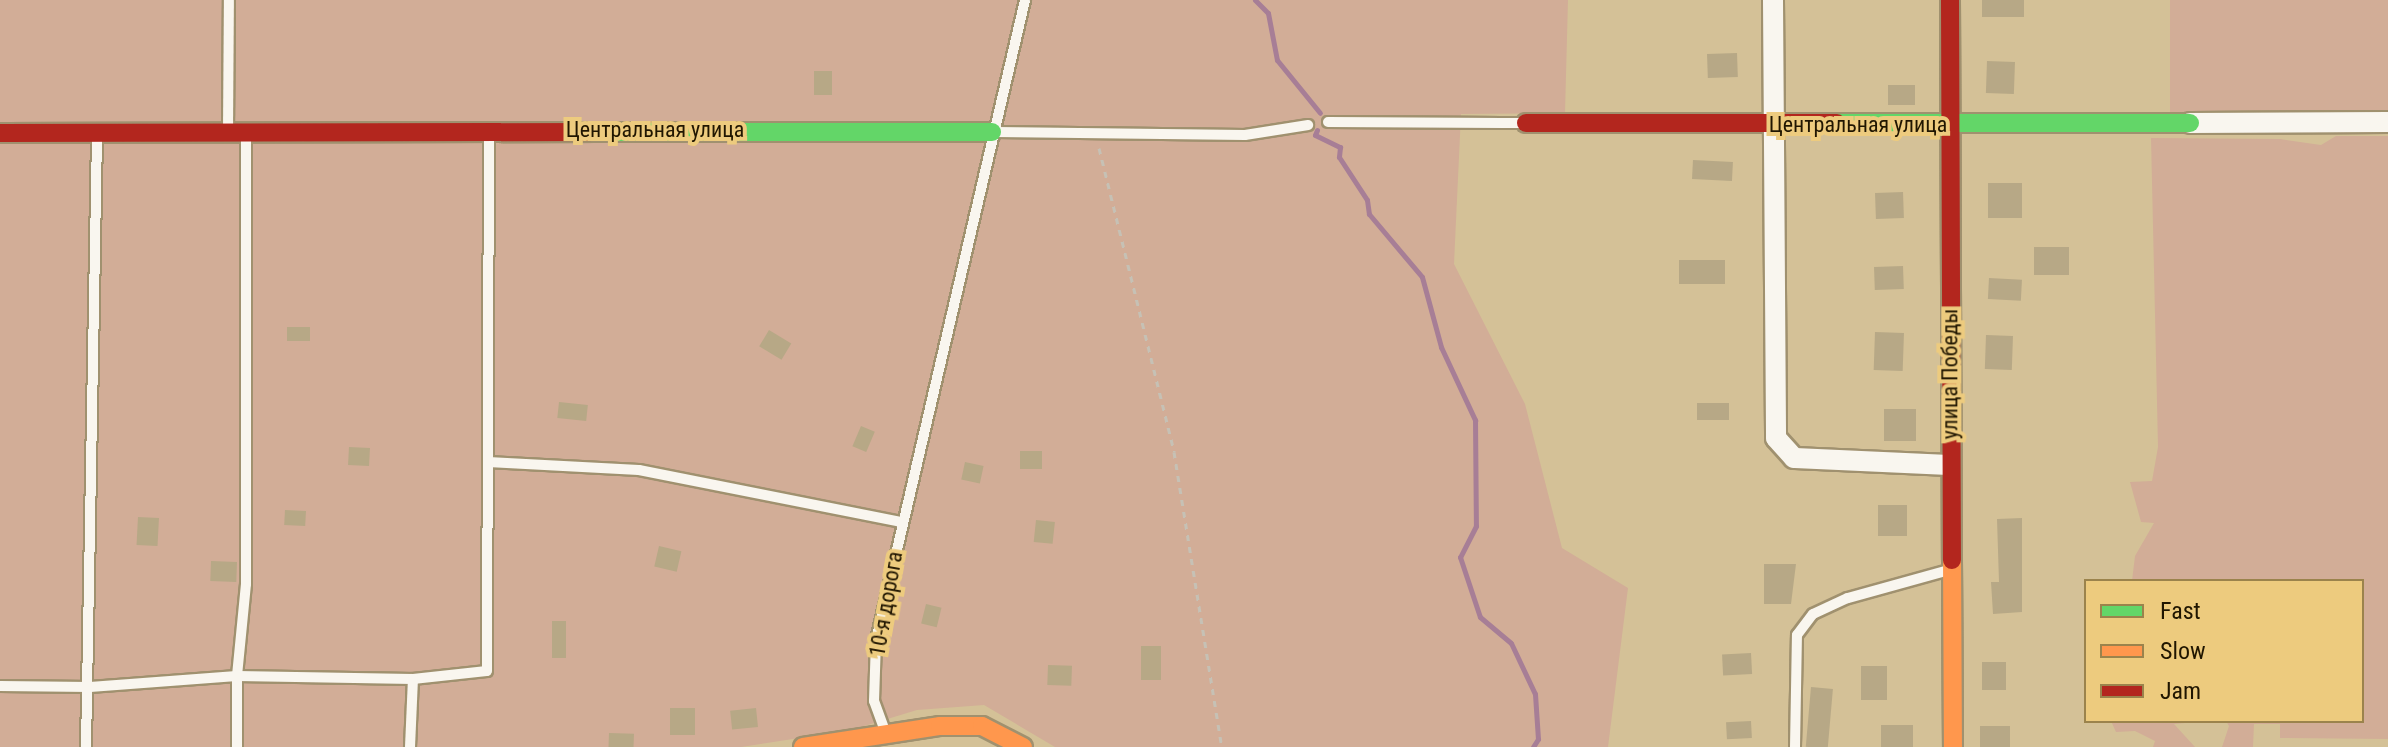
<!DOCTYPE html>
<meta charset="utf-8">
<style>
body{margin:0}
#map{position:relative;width:2388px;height:747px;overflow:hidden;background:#d4c197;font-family:"Roboto Condensed",sans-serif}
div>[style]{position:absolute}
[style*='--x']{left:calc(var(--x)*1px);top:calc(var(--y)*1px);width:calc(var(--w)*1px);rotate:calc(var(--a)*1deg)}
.green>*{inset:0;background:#d2ad97;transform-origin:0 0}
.stream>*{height:5px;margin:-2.5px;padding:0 2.5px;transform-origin:2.5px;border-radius:2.5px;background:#a77e96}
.building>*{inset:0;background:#b7a886;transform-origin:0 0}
.path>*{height:3px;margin-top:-1.5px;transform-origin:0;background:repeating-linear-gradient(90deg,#c6c1b5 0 6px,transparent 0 12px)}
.roads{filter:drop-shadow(2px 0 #a0916f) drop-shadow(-2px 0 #a0916f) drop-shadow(0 2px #a0916f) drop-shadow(0 -2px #a0916f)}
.lane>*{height:10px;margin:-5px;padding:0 5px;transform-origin:5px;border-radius:5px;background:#f9f6ef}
.street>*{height:20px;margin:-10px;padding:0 10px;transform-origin:10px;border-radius:10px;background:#f9f6ef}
.fast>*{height:18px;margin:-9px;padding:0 9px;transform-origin:9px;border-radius:9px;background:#63d668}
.slow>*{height:18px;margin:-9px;padding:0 9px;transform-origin:9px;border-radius:9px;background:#ff974d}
.jam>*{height:18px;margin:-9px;padding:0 9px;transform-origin:9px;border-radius:9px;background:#b3261e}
span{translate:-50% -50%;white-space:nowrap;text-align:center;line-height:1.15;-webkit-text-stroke:8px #edcb7e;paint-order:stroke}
.street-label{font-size:22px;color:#201601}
.legend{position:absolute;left:2084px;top:579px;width:280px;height:144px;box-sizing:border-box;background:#edcb7e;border:2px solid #9b834c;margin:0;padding:10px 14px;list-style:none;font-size:24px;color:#201601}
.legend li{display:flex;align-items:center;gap:16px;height:40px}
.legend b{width:40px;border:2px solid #9b834c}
</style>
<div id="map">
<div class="green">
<div style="clip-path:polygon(0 0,1568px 0,1565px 113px,1461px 114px,1454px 264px,1525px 404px,1562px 548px,1628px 588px,1608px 747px,1055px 747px,984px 705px,917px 710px,851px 730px,741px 747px,0 747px)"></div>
<div style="left:2170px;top:0;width:218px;height:121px"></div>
<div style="clip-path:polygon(2336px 136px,2388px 136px,2388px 739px,2280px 738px,2280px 724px,2254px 724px,2253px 747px,2222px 747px,2229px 726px,2226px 721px,2362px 721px,2362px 581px,2132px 581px,2135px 556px,2154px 523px,2141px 522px,2130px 482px,2152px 481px,2158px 447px,2151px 138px,2280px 139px,2321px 145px)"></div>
<div style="clip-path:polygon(2111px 721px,2207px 721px,2174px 724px,2195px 747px,2153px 747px,2155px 741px,2135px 731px,2116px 732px)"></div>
</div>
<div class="stream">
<div style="--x:1255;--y:0;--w:18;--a:45"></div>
<div style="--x:1268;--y:13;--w:48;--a:79.2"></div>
<div style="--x:1277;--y:60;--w:68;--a:50.9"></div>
<div style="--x:1317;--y:130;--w:5;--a:112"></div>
<div style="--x:1315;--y:135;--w:28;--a:26"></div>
<div style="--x:1340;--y:147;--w:10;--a:96"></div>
<div style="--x:1339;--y:157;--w:51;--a:56.9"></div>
<div style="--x:1367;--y:200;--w:14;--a:82"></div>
<div style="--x:1369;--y:214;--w:82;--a:49.9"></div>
<div style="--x:1422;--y:277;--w:73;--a:74.8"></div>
<div style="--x:1441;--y:347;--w:81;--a:65"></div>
<div style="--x:1475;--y:420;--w:106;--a:89.5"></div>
<div style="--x:1476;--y:526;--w:35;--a:117"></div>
<div style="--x:1460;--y:557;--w:63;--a:71.6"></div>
<div style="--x:1480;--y:617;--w:40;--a:40"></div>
<div style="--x:1511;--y:643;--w:56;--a:64.8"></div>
<div style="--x:1535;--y:694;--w:45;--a:86.2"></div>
<div style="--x:1538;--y:739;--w:9;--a:122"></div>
</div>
<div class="building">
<div style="left:1982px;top:0;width:42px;height:17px"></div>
<div style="left:1737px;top:53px;width:24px;height:30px;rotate:88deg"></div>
<div style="left:1987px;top:61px;width:28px;height:32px;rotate:2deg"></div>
<div style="left:814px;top:71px;width:18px;height:24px"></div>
<div style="left:1888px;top:85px;width:27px;height:20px"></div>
<div style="left:1693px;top:160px;width:40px;height:19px;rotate:3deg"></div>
<div style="left:1988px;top:183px;width:34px;height:35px"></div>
<div style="left:1903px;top:192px;width:26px;height:28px;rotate:88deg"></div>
<div style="left:2069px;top:247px;width:28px;height:35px;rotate:90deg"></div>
<div style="left:1679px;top:260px;width:46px;height:24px"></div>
<div style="left:1903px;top:266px;width:23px;height:29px;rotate:88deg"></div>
<div style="left:1989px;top:278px;width:33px;height:21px;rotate:3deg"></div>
<div style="left:287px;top:327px;width:23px;height:14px"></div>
<div style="left:769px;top:330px;width:26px;height:19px;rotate:31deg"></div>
<div style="left:1875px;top:332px;width:29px;height:38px;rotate:2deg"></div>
<div style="left:1986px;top:335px;width:27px;height:34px;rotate:2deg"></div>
<div style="left:559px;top:402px;width:29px;height:16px;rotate:6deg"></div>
<div style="left:1697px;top:403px;width:32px;height:17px"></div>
<div style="left:1884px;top:409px;width:32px;height:32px"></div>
<div style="left:861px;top:426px;width:15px;height:22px;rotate:23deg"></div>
<div style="left:349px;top:447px;width:21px;height:18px;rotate:3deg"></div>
<div style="left:1020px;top:451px;width:22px;height:18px"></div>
<div style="left:965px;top:462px;width:19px;height:18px;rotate:12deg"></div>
<div style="left:1878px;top:505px;width:29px;height:31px"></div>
<div style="left:285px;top:510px;width:21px;height:15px;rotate:3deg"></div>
<div style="left:138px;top:517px;width:21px;height:28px;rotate:3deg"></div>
<div style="clip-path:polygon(2022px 518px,2022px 612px,1993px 614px,1991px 582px,1999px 582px,1997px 519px)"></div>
<div style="left:1036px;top:520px;width:19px;height:22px;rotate:6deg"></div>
<div style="left:659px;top:546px;width:23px;height:21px;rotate:13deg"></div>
<div style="left:211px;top:561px;width:26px;height:20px;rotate:2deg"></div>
<div style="clip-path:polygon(1764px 564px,1796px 564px,1791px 604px,1764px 604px)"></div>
<div style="left:926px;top:604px;width:16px;height:20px;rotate:14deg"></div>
<div style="left:552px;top:621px;width:14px;height:37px"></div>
<div style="left:1141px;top:646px;width:20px;height:34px"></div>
<div style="left:1751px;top:653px;width:21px;height:29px;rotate:87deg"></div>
<div style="left:2006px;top:662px;width:28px;height:24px;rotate:90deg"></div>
<div style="left:1048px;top:665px;width:24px;height:20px;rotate:2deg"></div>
<div style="left:1861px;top:666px;width:26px;height:34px"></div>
<div style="left:1811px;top:687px;width:22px;height:60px;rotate:5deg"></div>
<div style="left:670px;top:708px;width:25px;height:27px"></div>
<div style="left:756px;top:708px;width:19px;height:26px;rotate:84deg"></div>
<div style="left:1751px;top:721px;width:17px;height:25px;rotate:87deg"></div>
<div style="left:1881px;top:725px;width:32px;height:22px"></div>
<div style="left:2010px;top:726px;width:21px;height:30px;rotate:90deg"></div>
<div style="left:609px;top:733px;width:25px;height:14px;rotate:2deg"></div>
</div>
<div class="path">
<div style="--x:1099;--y:148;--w:313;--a:76.1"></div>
<div style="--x:1174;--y:452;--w:299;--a:80.8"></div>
</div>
<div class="roads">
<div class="lane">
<div style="--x:1328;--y:122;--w:196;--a:0.3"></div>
<div style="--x:228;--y:130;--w:130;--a:-89.6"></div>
<div style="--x:996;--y:132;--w:249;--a:0.7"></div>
<div style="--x:1245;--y:135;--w:64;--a:-9"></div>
<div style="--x:246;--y:135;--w:449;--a:90"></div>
<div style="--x:246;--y:584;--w:92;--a:95.6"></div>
<div style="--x:237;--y:676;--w:176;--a:1"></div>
<div style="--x:413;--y:679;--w:74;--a:-6.2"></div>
<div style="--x:487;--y:671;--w:536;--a:-89.79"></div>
<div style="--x:488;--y:462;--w:151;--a:3"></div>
<div style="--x:639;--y:470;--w:268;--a:11.2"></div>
<div style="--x:0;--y:686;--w:90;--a:0.6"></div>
<div style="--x:90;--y:687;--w:147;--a:-4.3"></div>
<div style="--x:237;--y:676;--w:71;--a:90"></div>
<div style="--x:885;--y:731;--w:32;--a:-110"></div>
<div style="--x:874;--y:701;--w:61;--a:-88.1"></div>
<div style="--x:876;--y:640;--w:657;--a:-76.89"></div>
<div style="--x:86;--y:747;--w:611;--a:-88.97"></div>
<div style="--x:410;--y:747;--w:68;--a:-87.5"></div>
<div style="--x:1795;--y:747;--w:112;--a:-89"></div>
<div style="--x:1797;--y:635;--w:26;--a:-53"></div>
<div style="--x:1813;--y:614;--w:38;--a:-25"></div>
<div style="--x:1848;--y:598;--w:105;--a:-15.5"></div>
</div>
<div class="street">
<div style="--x:1773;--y:0;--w:438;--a:89.6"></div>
<div style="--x:1776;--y:438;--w:27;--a:48"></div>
<div style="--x:1794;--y:458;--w:156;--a:2.6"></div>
<div style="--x:2190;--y:123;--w:198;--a:-0.3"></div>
</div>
<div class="fast">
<div style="--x:1837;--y:123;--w:353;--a:0"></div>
<div style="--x:602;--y:132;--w:390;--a:0"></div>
</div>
<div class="slow">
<div style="--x:1952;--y:560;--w:187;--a:89.7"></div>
<div style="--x:803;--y:747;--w:139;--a:-8.7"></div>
<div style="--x:940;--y:726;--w:42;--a:0"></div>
<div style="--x:982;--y:726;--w:46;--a:27.1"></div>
</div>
<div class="jam">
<div style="--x:1950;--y:0;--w:560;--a:89.8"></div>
<div style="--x:1526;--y:123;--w:311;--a:0"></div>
<div style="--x:0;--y:133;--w:602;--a:-0.1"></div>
</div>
</div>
<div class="street-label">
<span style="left:1858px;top:125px">Центральная улица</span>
<span style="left:655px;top:130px">Центральная улица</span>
<span style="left:1950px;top:374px;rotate:-90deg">улица Победы</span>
<span style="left:886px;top:604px;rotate:-80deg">10-я дорога</span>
</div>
<ul class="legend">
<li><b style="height:10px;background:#63d668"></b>Fast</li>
<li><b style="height:10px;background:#ff974d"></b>Slow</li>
<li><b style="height:10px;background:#b3261e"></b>Jam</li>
</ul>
</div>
